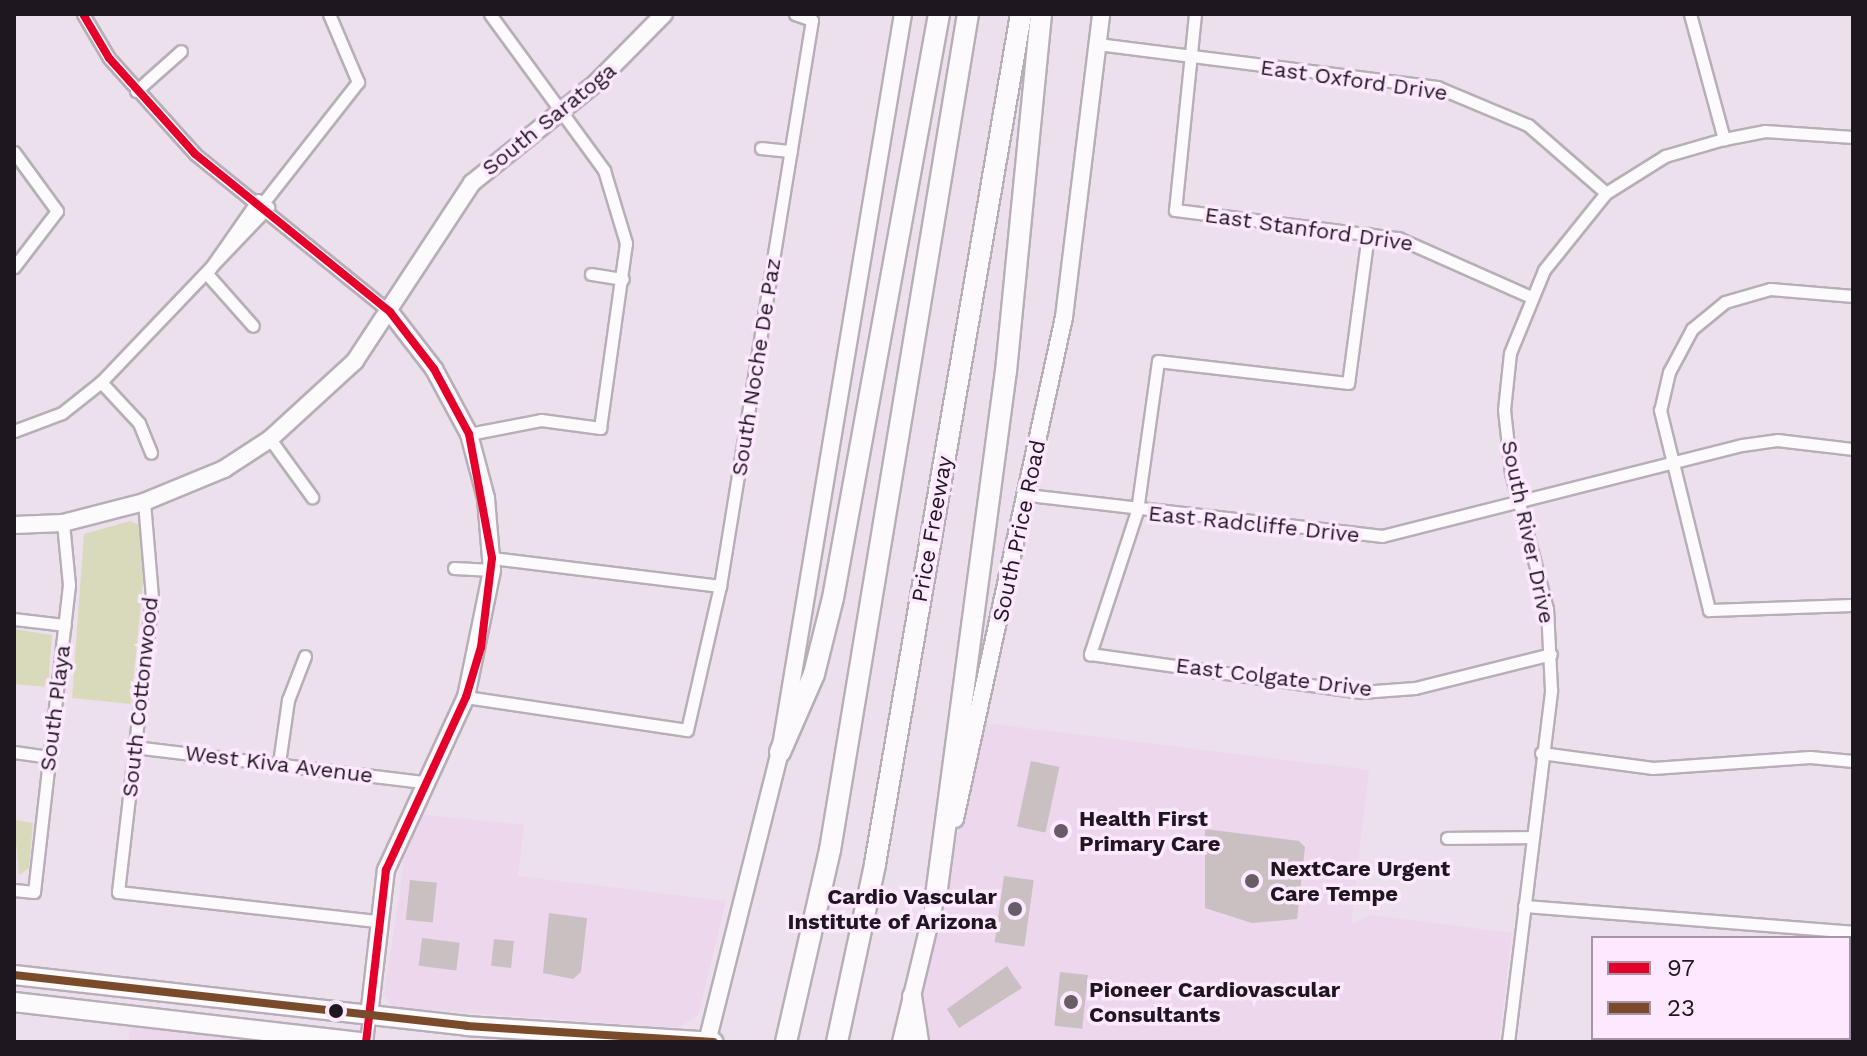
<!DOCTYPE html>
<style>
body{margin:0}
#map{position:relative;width:1867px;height:1056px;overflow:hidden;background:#ece0ed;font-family:"Work Sans",sans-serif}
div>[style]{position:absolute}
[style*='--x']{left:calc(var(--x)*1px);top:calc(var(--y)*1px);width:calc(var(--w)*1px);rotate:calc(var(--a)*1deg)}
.built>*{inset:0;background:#ecd7ed}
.green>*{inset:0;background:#d9d9bc}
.building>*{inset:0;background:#c9c0c2;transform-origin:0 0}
.roads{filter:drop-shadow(2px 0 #b7aeb8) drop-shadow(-2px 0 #b7aeb8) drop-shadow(0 2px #b7aeb8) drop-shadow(0 -2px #b7aeb8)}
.street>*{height:11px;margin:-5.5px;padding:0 5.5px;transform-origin:5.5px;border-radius:5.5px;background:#fcfafc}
.secondary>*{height:16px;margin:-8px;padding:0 8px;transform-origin:8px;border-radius:8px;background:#fcfafc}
.primary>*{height:18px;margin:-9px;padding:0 9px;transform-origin:9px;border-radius:9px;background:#fcfafc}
.highway>*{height:20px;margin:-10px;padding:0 10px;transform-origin:10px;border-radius:10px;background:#fcfafc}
.bus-1>*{height:8px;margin:-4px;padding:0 4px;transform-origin:4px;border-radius:4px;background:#e4002b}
.bus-2>*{height:8px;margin:-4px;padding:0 4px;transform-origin:4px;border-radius:4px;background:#7a4b2a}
.dots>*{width:22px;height:22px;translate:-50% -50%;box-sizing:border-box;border:4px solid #fee8ff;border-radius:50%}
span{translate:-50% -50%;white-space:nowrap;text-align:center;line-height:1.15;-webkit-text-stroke:7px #fee8ff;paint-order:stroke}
.street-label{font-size:22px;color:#1f171f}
.poi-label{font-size:22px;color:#1f171f;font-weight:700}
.left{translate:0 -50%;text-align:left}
.right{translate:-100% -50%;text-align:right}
.frame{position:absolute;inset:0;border:16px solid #1f171f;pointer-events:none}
.legend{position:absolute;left:1591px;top:936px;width:260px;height:104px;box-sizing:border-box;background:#fee8ff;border:2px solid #a594a5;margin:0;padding:10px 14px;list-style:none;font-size:24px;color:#1f171f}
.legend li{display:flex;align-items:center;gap:16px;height:40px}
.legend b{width:40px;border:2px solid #a594a5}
</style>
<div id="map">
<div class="built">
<div style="clip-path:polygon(984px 723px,1369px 770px,1351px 924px,1370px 915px,1512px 933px,1499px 1042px,927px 1042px,918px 1007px)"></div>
<div style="clip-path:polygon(408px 813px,524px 825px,518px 876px,726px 901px,698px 1015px,678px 1028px,391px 1007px,384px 994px,404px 863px,389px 861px)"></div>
<div style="clip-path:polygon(130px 1026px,272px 1042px,128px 1042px)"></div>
</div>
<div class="green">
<div style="clip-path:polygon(130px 521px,139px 525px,144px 572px,131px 704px,72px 698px,84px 534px)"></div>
<div style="clip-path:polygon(14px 629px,52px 635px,48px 687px,14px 684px)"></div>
<div style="clip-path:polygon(14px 820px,33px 823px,29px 868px,19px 875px)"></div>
</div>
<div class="building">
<div style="left:1031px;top:761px;width:29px;height:67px;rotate:12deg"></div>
<div style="clip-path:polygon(1205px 829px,1299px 841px,1305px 847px,1297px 919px,1252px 923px,1205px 908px)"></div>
<div style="left:1004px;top:876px;width:30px;height:67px;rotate:8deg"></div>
<div style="left:410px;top:880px;width:27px;height:40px;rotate:6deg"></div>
<div style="clip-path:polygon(549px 913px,587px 918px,581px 972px,573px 979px,543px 973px)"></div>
<div style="left:422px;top:938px;width:38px;height:28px;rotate:7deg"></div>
<div style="left:494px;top:939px;width:20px;height:27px;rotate:6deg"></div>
<div style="clip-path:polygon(1007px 966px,1022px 988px,959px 1028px,947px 1009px)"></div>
<div style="left:1060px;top:972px;width:28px;height:54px;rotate:6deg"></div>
</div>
<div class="roads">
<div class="street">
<div style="--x:83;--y:14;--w:51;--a:59.4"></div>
<div style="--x:109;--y:58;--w:129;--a:48.1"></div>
<div style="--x:195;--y:154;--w:251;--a:39"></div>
<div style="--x:1195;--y:14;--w:197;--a:95.8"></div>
<div style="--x:1175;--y:210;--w:225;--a:7.2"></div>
<div style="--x:1398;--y:238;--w:143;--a:23.9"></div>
<div style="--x:1690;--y:14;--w:130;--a:74.8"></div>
<div style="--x:1097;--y:44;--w:343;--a:7.2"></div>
<div style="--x:1437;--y:87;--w:99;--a:22.7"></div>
<div style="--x:1528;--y:125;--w:103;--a:41.1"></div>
<div style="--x:1606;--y:193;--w:70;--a:-32.1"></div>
<div style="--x:1665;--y:156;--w:61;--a:-16.1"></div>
<div style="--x:1724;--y:139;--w:42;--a:-11"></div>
<div style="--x:1765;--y:131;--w:88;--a:3.9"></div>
<div style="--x:136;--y:91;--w:60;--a:-41.6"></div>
<div style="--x:761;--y:148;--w:30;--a:6"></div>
<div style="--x:14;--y:152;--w:73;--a:53.9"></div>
<div style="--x:57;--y:211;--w:71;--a:127.5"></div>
<div style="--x:263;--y:203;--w:154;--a:-51.9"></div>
<div style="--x:358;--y:82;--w:74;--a:-113.1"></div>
<div style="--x:1368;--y:234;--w:150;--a:97.6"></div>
<div style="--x:1348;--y:383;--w:191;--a:-173.4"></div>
<div style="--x:1158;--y:361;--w:151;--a:98"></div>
<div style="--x:1137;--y:511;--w:151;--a:108.2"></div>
<div style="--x:1090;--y:654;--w:274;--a:8"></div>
<div style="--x:1361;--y:692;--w:54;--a:-4.2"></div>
<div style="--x:1415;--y:688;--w:140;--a:-14"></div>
<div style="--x:207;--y:273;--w:89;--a:-55.1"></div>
<div style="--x:207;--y:274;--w:69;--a:48.5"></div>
<div style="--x:591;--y:274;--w:32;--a:9"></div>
<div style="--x:1853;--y:296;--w:83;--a:-175.2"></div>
<div style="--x:1770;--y:289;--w:47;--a:163.9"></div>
<div style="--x:1725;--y:302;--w:43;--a:140.7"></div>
<div style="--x:1692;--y:329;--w:49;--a:118.1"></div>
<div style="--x:1669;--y:372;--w:39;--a:103"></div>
<div style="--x:1660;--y:410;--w:206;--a:76.2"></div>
<div style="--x:1709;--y:610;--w:144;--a:-2"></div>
<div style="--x:101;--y:382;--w:56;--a:47.2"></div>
<div style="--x:139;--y:423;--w:32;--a:68"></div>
<div style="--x:14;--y:431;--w:51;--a:-20.6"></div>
<div style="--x:62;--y:413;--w:50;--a:-38.5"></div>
<div style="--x:101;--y:382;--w:242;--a:-46.3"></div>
<div style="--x:469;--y:434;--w:73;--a:-11"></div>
<div style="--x:541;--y:420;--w:60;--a:7.7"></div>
<div style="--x:600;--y:428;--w:187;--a:-82"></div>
<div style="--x:626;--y:243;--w:76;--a:-106.8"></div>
<div style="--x:604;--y:170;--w:193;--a:-126.2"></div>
<div style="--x:270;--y:439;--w:72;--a:54.1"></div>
<div style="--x:1028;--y:495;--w:356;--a:6.6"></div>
<div style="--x:1382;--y:536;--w:371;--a:-14.2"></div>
<div style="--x:1742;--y:445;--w:35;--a:-8"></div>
<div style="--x:1777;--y:440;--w:77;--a:6.8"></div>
<div style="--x:144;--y:502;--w:96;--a:85.2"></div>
<div style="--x:152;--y:598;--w:296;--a:96.6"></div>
<div style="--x:118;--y:892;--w:262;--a:6.4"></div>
<div style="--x:492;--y:558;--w:230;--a:7"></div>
<div style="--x:454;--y:568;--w:38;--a:3"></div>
<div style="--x:14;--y:619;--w:51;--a:6.7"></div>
<div style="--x:466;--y:697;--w:223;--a:8.5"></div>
<div style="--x:687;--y:730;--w:148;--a:-77.1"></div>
<div style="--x:720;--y:586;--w:573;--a:-80.77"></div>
<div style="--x:812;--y:20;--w:18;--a:-161"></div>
<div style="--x:134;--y:747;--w:291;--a:6.9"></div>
<div style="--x:14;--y:752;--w:35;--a:8"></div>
<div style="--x:1541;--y:753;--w:113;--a:7.6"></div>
<div style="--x:1653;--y:768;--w:157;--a:-4"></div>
<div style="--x:1810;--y:757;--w:43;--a:5.3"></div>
<div style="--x:279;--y:763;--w:64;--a:-81.9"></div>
<div style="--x:288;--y:700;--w:47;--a:-68.9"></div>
<div style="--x:1447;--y:838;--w:86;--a:-0.7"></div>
<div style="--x:14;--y:890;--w:20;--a:6"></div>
<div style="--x:34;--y:892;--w:309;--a:-83.5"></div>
<div style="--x:69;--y:585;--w:62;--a:-95.5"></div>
<div style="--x:1524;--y:906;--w:330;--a:4.5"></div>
<div style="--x:366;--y:1042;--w:26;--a:-83"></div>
<div style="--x:1508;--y:1042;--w:355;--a:-83"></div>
<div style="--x:1551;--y:690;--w:81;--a:-92.8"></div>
<div style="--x:1547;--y:609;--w:141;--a:-104.8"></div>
<div style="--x:1511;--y:473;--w:63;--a:-96.3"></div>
<div style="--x:1504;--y:410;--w:57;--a:-84"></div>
<div style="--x:1510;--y:353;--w:90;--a:-67.7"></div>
<div style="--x:1544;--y:270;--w:99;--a:-51.2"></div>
</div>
<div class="secondary">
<div style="--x:14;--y:525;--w:49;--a:-2.3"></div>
<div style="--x:63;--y:523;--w:84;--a:-14.5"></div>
<div style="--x:144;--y:502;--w:87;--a:-22.4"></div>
<div style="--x:224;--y:469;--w:55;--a:-33.1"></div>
<div style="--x:270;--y:439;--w:115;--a:-42.5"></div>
<div style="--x:355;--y:361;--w:213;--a:-56.7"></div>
<div style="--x:472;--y:183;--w:161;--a:-38.9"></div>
<div style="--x:597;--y:82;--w:95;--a:-45.4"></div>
<div style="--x:955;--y:819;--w:514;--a:-77.75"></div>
<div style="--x:1064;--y:317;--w:305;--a:-83"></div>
<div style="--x:369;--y:1016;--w:147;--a:-83.4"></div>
<div style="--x:386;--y:870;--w:191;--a:-65.2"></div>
<div style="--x:466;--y:697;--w:130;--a:-78.4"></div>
<div style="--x:492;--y:570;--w:72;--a:-94.8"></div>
<div style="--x:486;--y:498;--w:66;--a:-104.9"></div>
<div style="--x:469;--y:434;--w:74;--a:-118.3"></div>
<div style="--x:434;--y:369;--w:72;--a:-127.7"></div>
<div style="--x:707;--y:1042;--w:299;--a:-75.9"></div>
<div style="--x:780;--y:752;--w:748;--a:-80.54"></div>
<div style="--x:901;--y:1042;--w:163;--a:-76.5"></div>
</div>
<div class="primary">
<div style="--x:14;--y:975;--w:456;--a:6.4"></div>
<div style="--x:467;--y:1026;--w:247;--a:3.7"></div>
<div style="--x:912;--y:996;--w:47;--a:81.3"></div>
<div style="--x:14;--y:1002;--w:348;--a:6.6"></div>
</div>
<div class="highway">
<div style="--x:780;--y:752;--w:85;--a:-66.4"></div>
<div style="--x:814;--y:674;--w:78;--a:-76"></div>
<div style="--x:833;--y:598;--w:594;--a:-79.71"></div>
<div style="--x:936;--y:896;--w:530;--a:-82.41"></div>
<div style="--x:1006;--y:371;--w:359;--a:-84.4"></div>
<div style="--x:786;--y:1042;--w:197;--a:-77.1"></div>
<div style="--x:830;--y:850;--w:847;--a:-80.63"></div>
<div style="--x:837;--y:1042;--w:182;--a:-77.9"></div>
<div style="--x:875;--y:864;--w:862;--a:-80.25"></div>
</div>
</div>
<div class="bus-1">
<div style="--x:83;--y:14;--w:51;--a:59.4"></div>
<div style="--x:109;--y:58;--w:129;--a:48.1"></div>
<div style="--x:195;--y:154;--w:251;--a:39"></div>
<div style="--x:390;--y:312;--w:72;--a:52.3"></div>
<div style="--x:434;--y:369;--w:74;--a:61.7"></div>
<div style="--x:469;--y:434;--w:126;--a:79.5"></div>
<div style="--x:492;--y:558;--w:90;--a:97"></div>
<div style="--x:481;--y:647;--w:52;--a:106.7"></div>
<div style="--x:466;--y:697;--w:191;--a:114.8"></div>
<div style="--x:386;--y:870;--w:173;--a:96.6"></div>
</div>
<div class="bus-2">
<div style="--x:14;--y:975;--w:456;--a:6.4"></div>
<div style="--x:467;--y:1026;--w:247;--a:3.7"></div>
</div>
<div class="dots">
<div style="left:1061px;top:831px;background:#675d67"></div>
<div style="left:1252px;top:881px;background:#675d67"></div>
<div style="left:1015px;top:909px;background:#675d67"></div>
<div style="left:1071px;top:1002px;background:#675d67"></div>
<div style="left:336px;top:1011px;background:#1f171f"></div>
</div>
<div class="street-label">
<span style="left:1354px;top:80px;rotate:8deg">East Oxford Drive</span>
<span style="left:549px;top:119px;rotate:-39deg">South Saratoga</span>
<span style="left:1309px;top:229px;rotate:8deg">East Stanford Drive</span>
<span style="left:756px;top:367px;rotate:-81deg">South Noche De Paz</span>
<span style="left:1254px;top:524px;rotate:6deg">East Radcliffe Drive</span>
<span style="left:932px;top:529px;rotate:-80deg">Price Freeway</span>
<span style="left:1019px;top:531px;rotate:-78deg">South Price Road</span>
<span style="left:1528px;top:532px;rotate:78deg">South River Drive</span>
<span style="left:1274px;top:677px;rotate:7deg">East Colgate Drive</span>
<span style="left:140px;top:697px;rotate:-84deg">South Cottonwood</span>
<span style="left:55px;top:708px;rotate:-83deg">South Playa</span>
<span style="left:279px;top:764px;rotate:7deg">West Kiva Avenue</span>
</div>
<div class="poi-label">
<span class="left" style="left:1079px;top:831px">Health First<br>Primary Care</span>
<span class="left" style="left:1270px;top:881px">NextCare Urgent<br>Care Tempe</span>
<span class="right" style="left:997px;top:909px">Cardio Vascular<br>Institute of Arizona</span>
<span class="left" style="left:1089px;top:1002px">Pioneer Cardiovascular<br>Consultants</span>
</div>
<div class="frame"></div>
<ul class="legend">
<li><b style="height:10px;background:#e4002b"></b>97</li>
<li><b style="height:10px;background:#7a4b2a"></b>23</li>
</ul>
</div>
